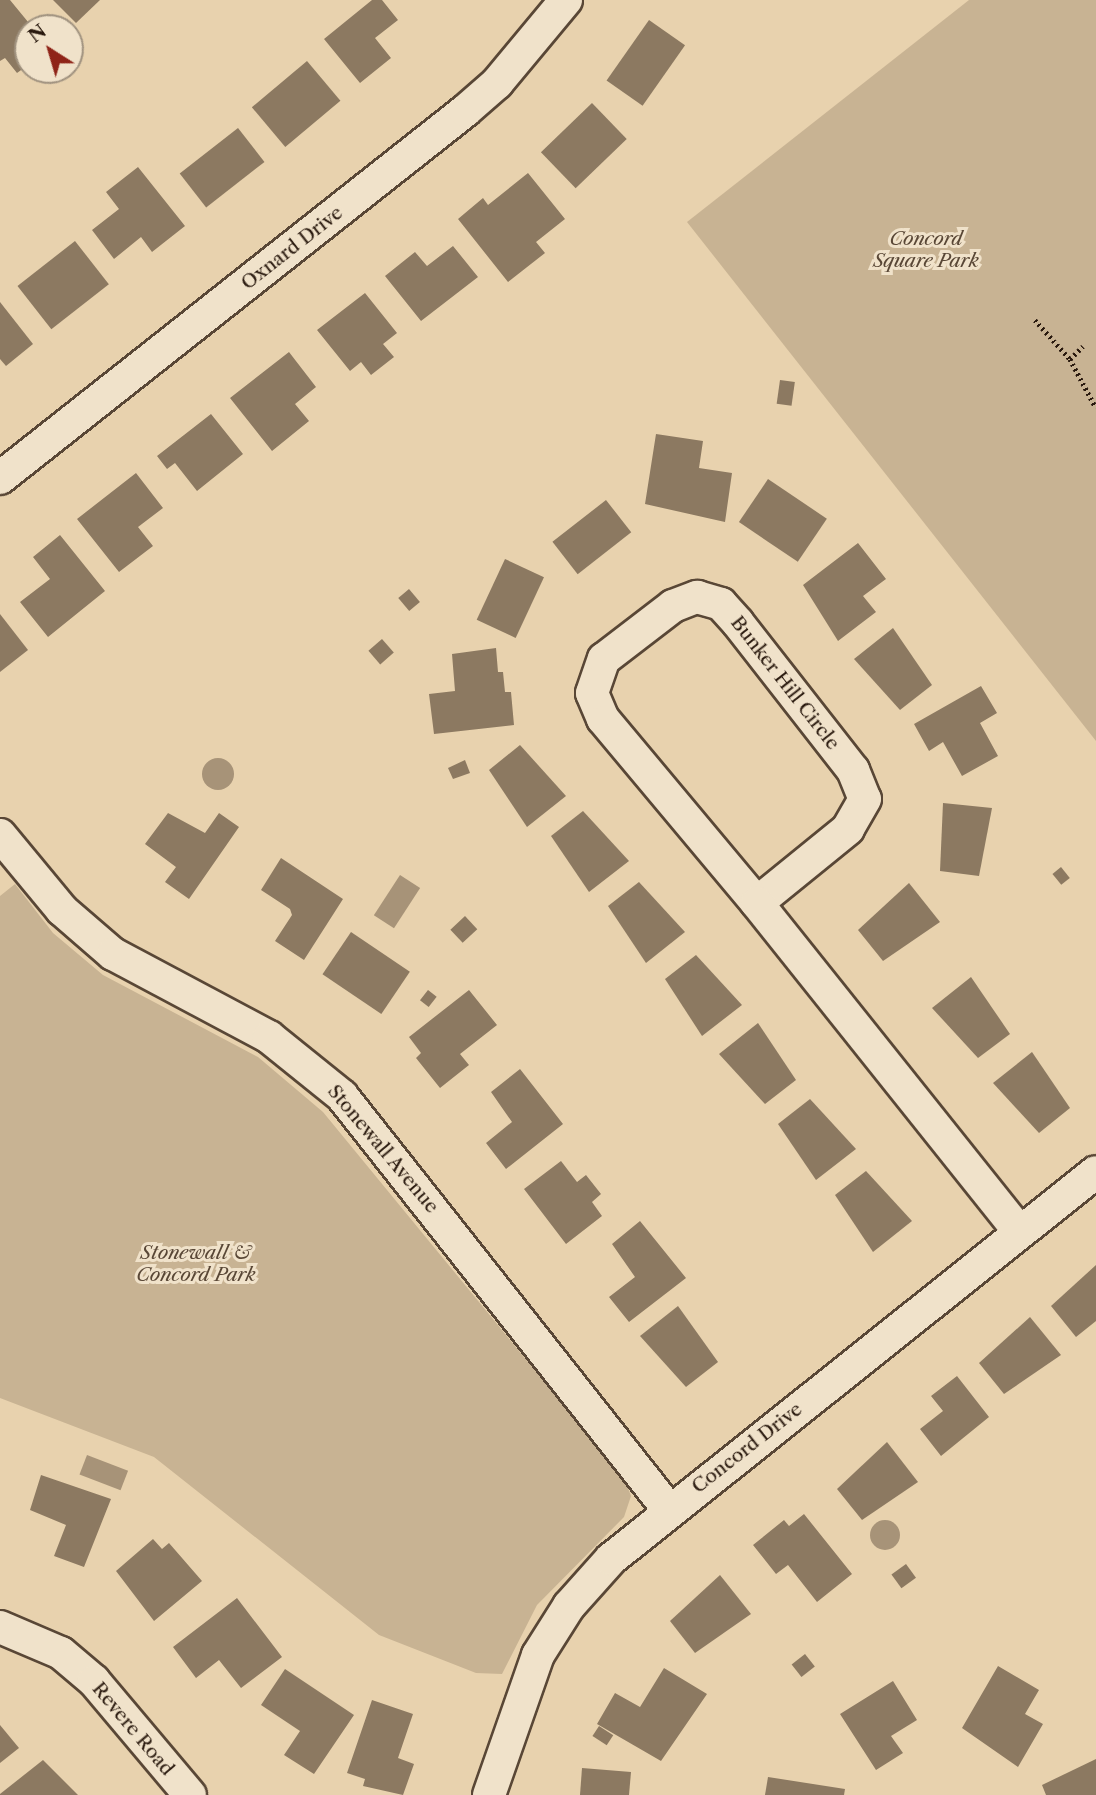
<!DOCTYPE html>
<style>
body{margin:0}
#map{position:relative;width:1096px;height:1795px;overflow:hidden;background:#e8d2ae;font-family:"Libre Caslon Text",serif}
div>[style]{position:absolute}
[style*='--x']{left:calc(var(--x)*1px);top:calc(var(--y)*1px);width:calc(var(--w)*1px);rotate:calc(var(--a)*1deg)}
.green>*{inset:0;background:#c8b393}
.water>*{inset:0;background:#a79378;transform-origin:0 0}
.round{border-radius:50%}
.building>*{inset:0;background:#8c7961;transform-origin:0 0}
.path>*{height:4.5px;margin-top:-2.25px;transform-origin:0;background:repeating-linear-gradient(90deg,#29190e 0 2px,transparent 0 5.5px)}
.roads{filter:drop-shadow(2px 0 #594736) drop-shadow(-2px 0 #594736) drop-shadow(0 2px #594736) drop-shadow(0 -2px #594736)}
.minor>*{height:32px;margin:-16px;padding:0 16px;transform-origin:16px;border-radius:16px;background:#f0e2ca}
span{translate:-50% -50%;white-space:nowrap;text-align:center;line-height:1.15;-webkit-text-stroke:6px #f0e2ca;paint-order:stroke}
.park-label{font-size:19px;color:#594736;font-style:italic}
.street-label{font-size:19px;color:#29190e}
.north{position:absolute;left:14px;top:14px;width:70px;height:70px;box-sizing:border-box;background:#f0e2ca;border:2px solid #a0927f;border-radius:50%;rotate:323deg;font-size:19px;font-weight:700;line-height:28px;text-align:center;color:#29190e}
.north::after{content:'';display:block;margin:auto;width:24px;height:32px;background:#8f2418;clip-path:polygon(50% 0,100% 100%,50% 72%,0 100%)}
</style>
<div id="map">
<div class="green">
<div style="clip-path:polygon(969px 0,1096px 0,1096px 741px,687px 222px)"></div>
<div style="clip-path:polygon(15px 884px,53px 933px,103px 975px,258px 1057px,323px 1112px,625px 1480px,631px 1496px,624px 1517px,537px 1605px,502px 1674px,476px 1673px,379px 1635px,154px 1457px,0 1398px,0 896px)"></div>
</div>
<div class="water">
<div class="round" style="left:202px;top:758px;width:32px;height:32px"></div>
<div style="left:400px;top:875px;width:24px;height:48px;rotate:33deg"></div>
<div style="left:87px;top:1455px;width:44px;height:21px;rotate:21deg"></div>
<div class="round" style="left:870px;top:1520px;width:30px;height:30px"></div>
</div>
<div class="building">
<div style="clip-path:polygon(0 0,10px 0,33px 28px,28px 28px,28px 65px,17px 73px,5px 58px,0 61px)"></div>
<div style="clip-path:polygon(53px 0,100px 0,76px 23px)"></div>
<div style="clip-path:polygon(372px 0,382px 0,398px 20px,375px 38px,391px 58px,360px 83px,324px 39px)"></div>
<div style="left:649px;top:20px;width:44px;height:74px;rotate:35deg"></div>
<div style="left:307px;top:61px;width:52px;height:72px;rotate:50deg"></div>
<div style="left:592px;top:103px;width:50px;height:71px;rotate:46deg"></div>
<div style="left:238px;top:128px;width:43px;height:74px;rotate:52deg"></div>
<div style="clip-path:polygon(138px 167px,185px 226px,152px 252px,141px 237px,114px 259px,92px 230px,119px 209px,106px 192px)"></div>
<div style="clip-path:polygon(528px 173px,565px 219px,536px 242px,545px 253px,508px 282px,458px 219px,483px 198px,488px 205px)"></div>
<div style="left:75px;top:241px;width:55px;height:73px;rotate:52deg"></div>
<div style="clip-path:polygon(453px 246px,478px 277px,421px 321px,385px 276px,415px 252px,427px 266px)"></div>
<div style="clip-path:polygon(365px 293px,397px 333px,383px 344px,394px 357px,371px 375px,361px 362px,350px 371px,317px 330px)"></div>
<div style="clip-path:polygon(0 302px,33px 344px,6px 366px,0 359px)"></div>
<div style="clip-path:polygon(289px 352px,316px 387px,295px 404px,309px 421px,272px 451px,230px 398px)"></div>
<div style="left:780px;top:380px;width:15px;height:24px;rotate:8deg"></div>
<div style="clip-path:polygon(211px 414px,243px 454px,197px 491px,175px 463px,167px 469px,157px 456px)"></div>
<div style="clip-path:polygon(656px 434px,703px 441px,699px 468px,732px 473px,725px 522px,645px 504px)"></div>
<div style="clip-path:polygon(136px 473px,163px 508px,138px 527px,153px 546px,119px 572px,77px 519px)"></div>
<div style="left:768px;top:479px;width:71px;height:52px;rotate:34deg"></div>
<div style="left:606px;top:500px;width:41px;height:68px;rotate:52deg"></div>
<div style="clip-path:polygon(60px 535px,105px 591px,48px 637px,20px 602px,50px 579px,33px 557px)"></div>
<div style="clip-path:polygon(858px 543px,886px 579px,863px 596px,876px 612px,838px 641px,803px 585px)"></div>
<div style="left:505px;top:559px;width:43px;height:67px;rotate:25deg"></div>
<div style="left:409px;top:589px;width:17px;height:14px;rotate:50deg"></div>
<div style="clip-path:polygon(0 614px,28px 650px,0 672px)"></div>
<div style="clip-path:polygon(893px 628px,932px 685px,900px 710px,854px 659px)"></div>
<div style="left:382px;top:639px;width:18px;height:18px;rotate:49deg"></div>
<div style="clip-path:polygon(496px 648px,498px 672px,503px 672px,505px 692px,511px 692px,514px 725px,434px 734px,429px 694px,455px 691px,452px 654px)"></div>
<div style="clip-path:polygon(981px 686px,997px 713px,980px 723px,998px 756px,962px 776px,943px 742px,929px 751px,914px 724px)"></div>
<div style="clip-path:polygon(520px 745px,566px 796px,527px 827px,489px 770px)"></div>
<div style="clip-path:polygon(465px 760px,470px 773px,453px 779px,448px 768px)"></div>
<div style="clip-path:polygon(943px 803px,992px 808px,979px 876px,940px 871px)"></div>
<div style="clip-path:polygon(583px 811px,629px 861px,589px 892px,551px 836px)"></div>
<div style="clip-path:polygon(168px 813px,205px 833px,219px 813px,239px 827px,189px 899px,165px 882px,176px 867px,145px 844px)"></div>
<div style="clip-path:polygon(281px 858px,343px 899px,304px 960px,275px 941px,292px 915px,290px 909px,261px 890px)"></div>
<div style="left:1061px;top:867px;width:14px;height:11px;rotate:51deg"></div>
<div style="clip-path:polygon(639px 882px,685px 932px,646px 963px,608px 906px)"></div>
<div style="clip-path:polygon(909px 883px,940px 922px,883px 961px,858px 930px)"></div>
<div style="left:465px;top:916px;width:18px;height:20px;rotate:47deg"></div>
<div style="left:351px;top:932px;width:71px;height:51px;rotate:34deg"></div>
<div style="clip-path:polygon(696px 955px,742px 1005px,702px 1036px,665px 979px)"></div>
<div style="clip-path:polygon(971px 977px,1010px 1034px,978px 1058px,932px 1008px)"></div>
<div style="left:428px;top:990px;width:11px;height:13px;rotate:38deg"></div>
<div style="clip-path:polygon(469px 990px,497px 1025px,460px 1054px,469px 1065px,440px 1088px,416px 1058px,421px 1053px,409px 1037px)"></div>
<div style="clip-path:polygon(758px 1023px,796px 1080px,765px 1104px,719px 1054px)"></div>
<div style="clip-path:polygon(1032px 1052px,1070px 1108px,1039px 1133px,993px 1083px)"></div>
<div style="clip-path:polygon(520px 1069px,563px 1124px,506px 1169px,486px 1143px,512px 1122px,491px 1092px)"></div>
<div style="clip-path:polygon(810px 1099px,856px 1149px,816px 1180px,778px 1124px)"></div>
<div style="clip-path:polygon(561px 1161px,577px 1182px,586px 1175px,601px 1194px,592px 1202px,602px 1216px,566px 1244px,524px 1189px)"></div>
<div style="clip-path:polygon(866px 1171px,912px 1221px,873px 1252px,835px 1195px)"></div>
<div style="clip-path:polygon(640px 1221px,686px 1278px,629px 1322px,609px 1297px,635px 1277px,612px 1244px)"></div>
<div style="clip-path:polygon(1096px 1265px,1096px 1321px,1076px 1337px,1051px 1306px)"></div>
<div style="clip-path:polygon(678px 1306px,718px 1362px,686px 1387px,640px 1336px)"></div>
<div style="clip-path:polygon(1030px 1317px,1061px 1355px,1004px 1394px,979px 1363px)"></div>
<div style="clip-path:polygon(957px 1376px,989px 1417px,941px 1456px,920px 1429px,943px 1411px,931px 1396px)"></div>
<div style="clip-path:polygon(887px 1442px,918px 1482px,862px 1520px,837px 1489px)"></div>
<div style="clip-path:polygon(41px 1475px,111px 1499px,84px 1567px,54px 1556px,66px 1525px,30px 1510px)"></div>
<div style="clip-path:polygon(804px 1514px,852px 1574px,817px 1602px,788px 1565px,776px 1574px,753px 1545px,784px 1520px,789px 1526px)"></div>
<div style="clip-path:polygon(153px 1539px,162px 1549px,169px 1543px,202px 1581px,154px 1621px,116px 1571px)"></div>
<div style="left:906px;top:1564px;width:17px;height:18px;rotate:54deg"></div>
<div style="clip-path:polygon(720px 1575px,751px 1614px,695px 1653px,670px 1621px)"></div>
<div style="clip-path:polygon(237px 1598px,282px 1657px,241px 1688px,219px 1660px,196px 1678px,173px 1647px)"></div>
<div style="left:805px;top:1654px;width:16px;height:17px;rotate:52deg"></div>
<div style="clip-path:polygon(998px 1666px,1039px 1690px,1025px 1714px,1043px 1724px,1018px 1767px,962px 1728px)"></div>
<div style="clip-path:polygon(664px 1668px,707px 1694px,661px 1761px,597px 1724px,615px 1693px,640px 1707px)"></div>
<div style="clip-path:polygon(285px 1669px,354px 1715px,314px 1774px,284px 1755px,300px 1731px,261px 1705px)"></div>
<div style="clip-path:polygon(893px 1681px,917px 1720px,891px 1736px,903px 1753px,876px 1770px,840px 1714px)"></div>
<div style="clip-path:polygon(372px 1700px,413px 1714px,398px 1758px,414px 1764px,403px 1795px,363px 1786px,365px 1779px,347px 1773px)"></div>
<div style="clip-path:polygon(0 1725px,19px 1748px,0 1763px)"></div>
<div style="left:599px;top:1726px;width:17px;height:12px;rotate:33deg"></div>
<div style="clip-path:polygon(1096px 1759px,1096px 1795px,1046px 1795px,1042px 1785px)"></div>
<div style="clip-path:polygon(43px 1760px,78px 1795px,0 1795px,0 1794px)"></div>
<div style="clip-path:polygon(582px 1768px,631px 1772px,629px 1795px,580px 1795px)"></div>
<div style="clip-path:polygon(768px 1777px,845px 1789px,844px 1795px,765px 1795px)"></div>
</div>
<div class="path">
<div style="--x:1035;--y:320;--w:52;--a:48.1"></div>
<div style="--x:1070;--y:359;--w:55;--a:62"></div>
<div style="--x:1070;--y:359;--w:18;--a:-45"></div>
</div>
<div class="roads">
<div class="minor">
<div style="--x:0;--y:478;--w:592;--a:-38.28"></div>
<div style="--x:465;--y:111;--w:43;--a:-41.2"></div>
<div style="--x:497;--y:83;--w:108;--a:-50.3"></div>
<div style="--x:697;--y:597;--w:25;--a:16"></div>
<div style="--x:721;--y:604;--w:25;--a:48"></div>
<div style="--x:738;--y:623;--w:187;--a:52"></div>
<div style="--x:853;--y:770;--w:31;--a:68"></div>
<div style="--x:865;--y:799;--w:34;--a:120"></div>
<div style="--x:848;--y:829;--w:117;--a:140.9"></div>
<div style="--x:757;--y:903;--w:240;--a:-129.9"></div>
<div style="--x:603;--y:719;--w:28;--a:-113"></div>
<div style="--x:592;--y:693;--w:36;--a:-71"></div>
<div style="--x:604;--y:659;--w:87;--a:-37.5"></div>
<div style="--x:673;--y:606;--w:26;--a:-21"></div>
<div style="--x:0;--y:835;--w:97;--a:50.4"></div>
<div style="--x:62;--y:910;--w:67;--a:40.8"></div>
<div style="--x:113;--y:954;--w:177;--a:28"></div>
<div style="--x:269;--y:1037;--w:94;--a:38.9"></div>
<div style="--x:342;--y:1096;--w:528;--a:51.7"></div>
<div style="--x:757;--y:903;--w:421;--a:51.4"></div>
<div style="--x:0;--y:1627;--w:66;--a:23.1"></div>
<div style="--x:61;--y:1653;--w:43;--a:40.3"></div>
<div style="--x:94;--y:1681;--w:149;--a:49.9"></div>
<div style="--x:489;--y:1795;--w:148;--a:-70.7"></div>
<div style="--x:538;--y:1655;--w:58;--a:-57.7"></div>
<div style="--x:569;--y:1606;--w:63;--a:-48.2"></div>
<div style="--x:611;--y:1559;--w:620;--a:-38.59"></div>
</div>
</div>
<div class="park-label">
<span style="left:926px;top:250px">Concord<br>Square Park</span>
<span style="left:196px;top:1264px">Stonewall &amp;<br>Concord Park</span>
</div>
<div class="street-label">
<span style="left:292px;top:248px;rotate:-38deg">Oxnard Drive</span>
<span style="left:785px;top:683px;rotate:52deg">Bunker Hill Circle</span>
<span style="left:383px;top:1149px;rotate:50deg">Stonewall Avenue</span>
<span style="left:747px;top:1448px;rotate:-38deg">Concord Drive</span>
<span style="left:133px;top:1729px;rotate:50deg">Revere Road</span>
</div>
<div class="north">N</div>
</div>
